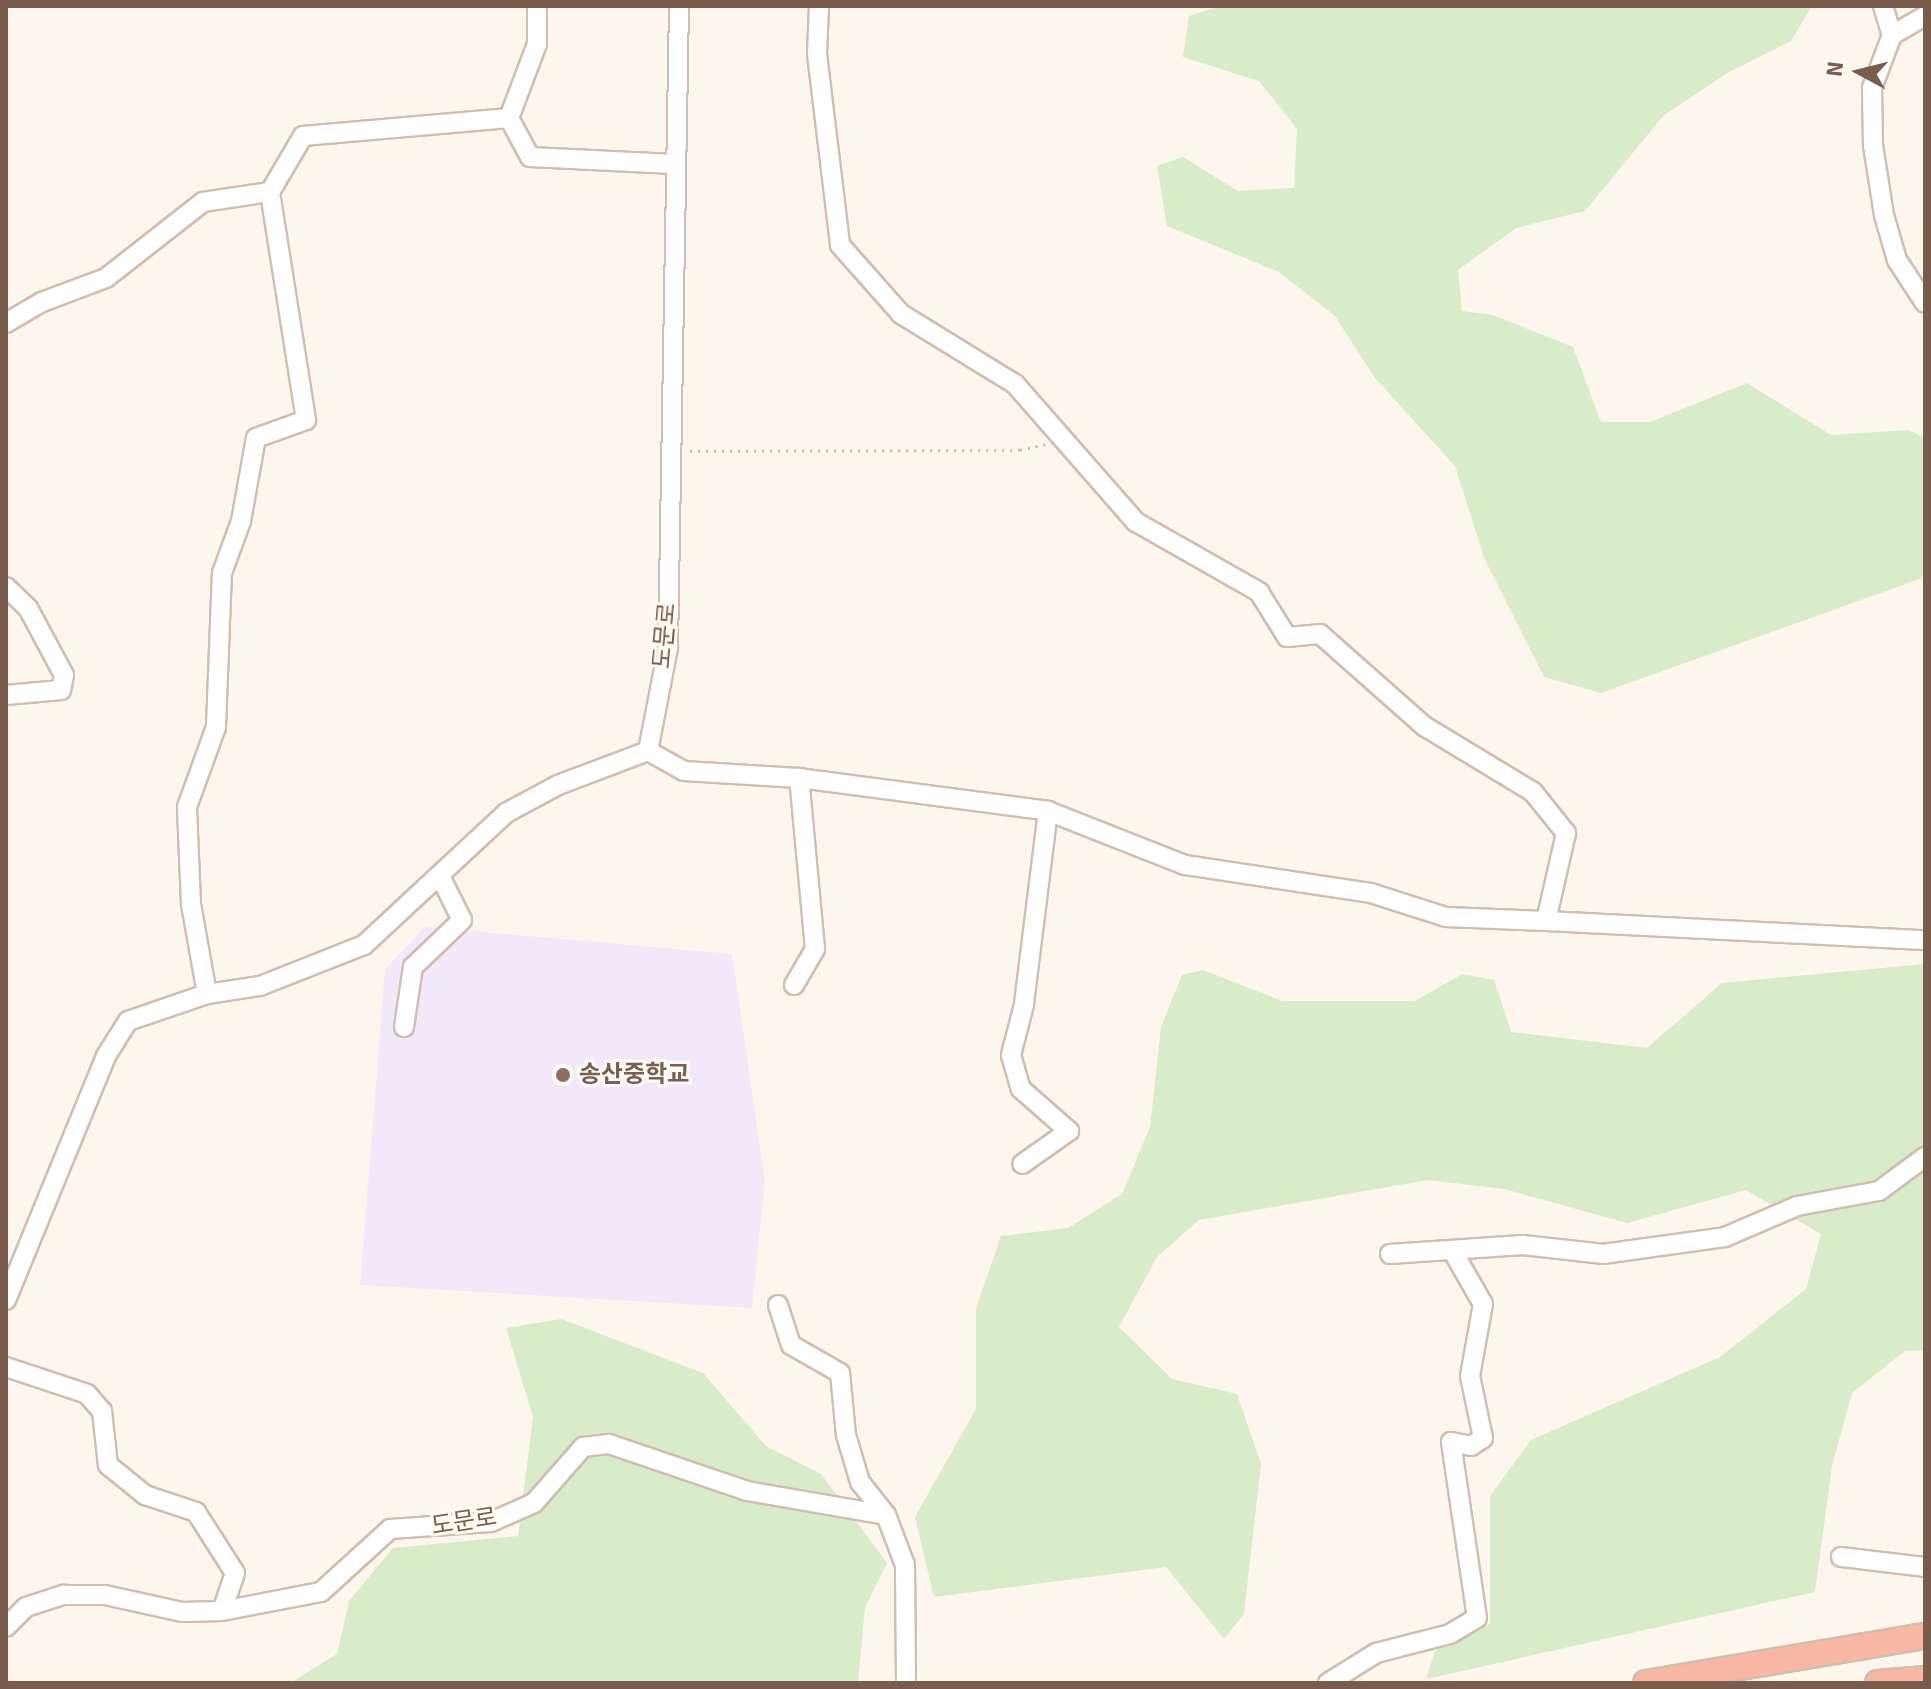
<!DOCTYPE html>
<meta charset="utf-8">
<style>
body{margin:0}
#map{position:relative;width:1931px;height:1689px;overflow:hidden;background:#fdf6ec;font-family:Signika,"Noto Sans KR",sans-serif}
div>[style]{position:absolute}
[style*='--x']{left:calc(var(--x)*1px);top:calc(var(--y)*1px);width:calc(var(--w)*1px);rotate:calc(var(--a)*1deg)}
.education>*{inset:0;background:#f3e8fa}
.green>*{inset:0;background:#d8ecc9}
.path>*{height:3px;margin-top:-1.5px;transform-origin:0;background:repeating-linear-gradient(90deg,#d9b8a5 0 2px,transparent 0 8px)}
.roads{filter:drop-shadow(2px 0 #d1beb0) drop-shadow(-2px 0 #d1beb0) drop-shadow(0 2px #d1beb0) drop-shadow(0 -2px #d1beb0)}
.minor>*{height:18px;margin:-9px;padding:0 9px;transform-origin:9px;border-radius:9px;background:#fff}
.highway>*{height:24px;margin:-12px;padding:0 12px;transform-origin:12px;border-radius:12px;background:#f7b7a3}
.dots>*{width:22px;height:22px;translate:-50% -50%;box-sizing:border-box;border:4px solid #fffaf3;border-radius:50%}
span{translate:-50% -50%;white-space:nowrap;text-align:center;line-height:1.15;-webkit-text-stroke:6px #fffaf3;paint-order:stroke}
.street-label{font-size:24px;color:#7a5c4d}
.education-label{font-size:24px;color:#785e54;font-weight:700}
.left{translate:0 -50%;text-align:left}
.frame{position:absolute;inset:0;border:8px solid #7a5c4d;pointer-events:none}
.north{position:absolute;left:1819px;top:32px;width:80px;height:80px;-webkit-text-stroke:6px #fffaf3;paint-order:stroke;rotate:277deg;font-size:22px;font-weight:700;line-height:32px;text-align:center;color:#7a5c4d}
.north::after{content:'';display:block;margin:auto;width:28px;height:36px;background:#7a5c4d;clip-path:polygon(50% 0,100% 100%,50% 72%,0 100%)}
</style>
<div id="map">
<div class="education">
<div style="clip-path:polygon(425px 927px,732px 954px,765px 1181px,752px 1308px,360px 1285px,385px 969px)"></div>
</div>
<div class="green">
<div style="clip-path:polygon(1221px 6px,1812px 6px,1791px 41px,1729px 72px,1663px 116px,1585px 211px,1516px 228px,1458px 270px,1462px 311px,1493px 315px,1573px 347px,1601px 422px,1650px 422px,1747px 383px,1831px 435px,1909px 430px,1925px 438px,1925px 577px,1601px 693px,1544px 677px,1485px 560px,1455px 466px,1375px 378px,1335px 316px,1279px 272px,1167px 226px,1157px 166px,1183px 157px,1238px 191px,1294px 188px,1297px 129px,1259px 81px,1183px 57px,1189px 16px)"></div>
<div style="clip-path:polygon(1925px 964px,1925px 1350px,1905px 1351px,1852px 1393px,1832px 1466px,1815px 1592px,1426px 1679px,1435px 1651px,1490px 1624px,1490px 1496px,1531px 1440px,1720px 1357px,1806px 1289px,1821px 1234px,1746px 1190px,1627px 1223px,1504px 1189px,1428px 1180px,1199px 1220px,1157px 1257px,1119px 1327px,1172px 1379px,1237px 1394px,1261px 1464px,1244px 1614px,1224px 1639px,1166px 1567px,934px 1597px,915px 1517px,976px 1409px,976px 1308px,1001px 1236px,1068px 1228px,1122px 1194px,1150px 1127px,1161px 1027px,1182px 975px,1203px 970px,1282px 1001px,1415px 1001px,1462px 974px,1494px 980px,1511px 1032px,1647px 1048px,1722px 983px)"></div>
<div style="clip-path:polygon(561px 1319px,703px 1373px,766px 1446px,821px 1474px,887px 1563px,865px 1607px,858px 1683px,290px 1683px,337px 1654px,349px 1601px,393px 1548px,518px 1536px,533px 1417px,506px 1328px)"></div>
</div>
<div class="path">
<div style="--x:690;--y:451;--w:330;--a:-0.2"></div>
<div style="--x:1020;--y:450;--w:27;--a:-13"></div>
</div>
<div class="roads">
<div class="minor">
<div style="--x:819;--y:6;--w:48;--a:92.4"></div>
<div style="--x:817;--y:54;--w:192;--a:83.1"></div>
<div style="--x:840;--y:245;--w:92;--a:48.5"></div>
<div style="--x:901;--y:314;--w:134;--a:31.6"></div>
<div style="--x:1015;--y:384;--w:184;--a:48.8"></div>
<div style="--x:1136;--y:522;--w:142;--a:29.6"></div>
<div style="--x:1259;--y:592;--w:53;--a:58.1"></div>
<div style="--x:1287;--y:637;--w:33;--a:-5"></div>
<div style="--x:1320;--y:634;--w:139;--a:41.5"></div>
<div style="--x:1424;--y:726;--w:127;--a:31.2"></div>
<div style="--x:1533;--y:792;--w:53;--a:51.2"></div>
<div style="--x:1566;--y:833;--w:90;--a:102.8"></div>
<div style="--x:1546;--y:921;--w:100;--a:-177.7"></div>
<div style="--x:1446;--y:917;--w:79;--a:-162.3"></div>
<div style="--x:1371;--y:893;--w:188;--a:-171.4"></div>
<div style="--x:1185;--y:865;--w:147;--a:-158.5"></div>
<div style="--x:1048;--y:811;--w:195;--a:97.1"></div>
<div style="--x:1024;--y:1005;--w:52;--a:104.6"></div>
<div style="--x:1011;--y:1055;--w:35;--a:74"></div>
<div style="--x:1021;--y:1089;--w:64;--a:41.2"></div>
<div style="--x:1069;--y:1131;--w:57;--a:144.9"></div>
<div style="--x:1883;--y:6;--w:30;--a:73"></div>
<div style="--x:1925;--y:16;--w:38;--a:150"></div>
<div style="--x:1892;--y:35;--w:57;--a:110.7"></div>
<div style="--x:1872;--y:88;--w:57;--a:89"></div>
<div style="--x:1873;--y:145;--w:71;--a:81.1"></div>
<div style="--x:1884;--y:215;--w:47;--a:73.9"></div>
<div style="--x:1897;--y:260;--w:51;--a:56.9"></div>
<div style="--x:509;--y:118;--w:79;--a:-69.3"></div>
<div style="--x:537;--y:44;--w:38;--a:-90"></div>
<div style="--x:6;--y:323;--w:42;--a:-30.3"></div>
<div style="--x:42;--y:302;--w:68;--a:-20.6"></div>
<div style="--x:106;--y:278;--w:123;--a:-38.1"></div>
<div style="--x:203;--y:202;--w:68;--a:-8.5"></div>
<div style="--x:270;--y:192;--w:65;--a:-59.5"></div>
<div style="--x:303;--y:136;--w:207;--a:-5"></div>
<div style="--x:509;--y:118;--w:44;--a:61.7"></div>
<div style="--x:530;--y:157;--w:144;--a:2.8"></div>
<div style="--x:6;--y:587;--w:30;--a:44"></div>
<div style="--x:28;--y:608;--w:76;--a:61.8"></div>
<div style="--x:64;--y:675;--w:15;--a:101"></div>
<div style="--x:61;--y:690;--w:55;--a:174.8"></div>
<div style="--x:648;--y:751;--w:41;--a:29.1"></div>
<div style="--x:684;--y:771;--w:115;--a:3.5"></div>
<div style="--x:1546;--y:921;--w:379;--a:2.9"></div>
<div style="--x:794;--y:985;--w:42;--a:-59.7"></div>
<div style="--x:815;--y:949;--w:172;--a:-95.3"></div>
<div style="--x:799;--y:778;--w:251;--a:7.5"></div>
<div style="--x:207;--y:994;--w:91;--a:-100.1"></div>
<div style="--x:191;--y:904;--w:97;--a:-92.4"></div>
<div style="--x:187;--y:807;--w:85;--a:-70.1"></div>
<div style="--x:216;--y:727;--w:154;--a:-87.8"></div>
<div style="--x:222;--y:573;--w:55;--a:-69.9"></div>
<div style="--x:241;--y:521;--w:84;--a:-79.8"></div>
<div style="--x:256;--y:438;--w:53;--a:-19.8"></div>
<div style="--x:306;--y:420;--w:231;--a:-99"></div>
<div style="--x:404;--y:1027;--w:61;--a:-81.5"></div>
<div style="--x:413;--y:967;--w:68;--a:-43.8"></div>
<div style="--x:462;--y:920;--w:49;--a:-116.6"></div>
<div style="--x:1390;--y:1254;--w:133;--a:-3.9"></div>
<div style="--x:1523;--y:1245;--w:81;--a:6.4"></div>
<div style="--x:1603;--y:1254;--w:123;--a:-7.9"></div>
<div style="--x:1725;--y:1237;--w:78;--a:-23.3"></div>
<div style="--x:1797;--y:1206;--w:83;--a:-10.4"></div>
<div style="--x:1879;--y:1191;--w:57;--a:-36.5"></div>
<div style="--x:6;--y:1300;--w:264;--a:-67.7"></div>
<div style="--x:106;--y:1056;--w:41;--a:-57.8"></div>
<div style="--x:128;--y:1021;--w:83;--a:-18.9"></div>
<div style="--x:207;--y:994;--w:54;--a:-8.6"></div>
<div style="--x:260;--y:986;--w:112;--a:-21.5"></div>
<div style="--x:364;--y:945;--w:194;--a:-42.9"></div>
<div style="--x:506;--y:813;--w:59;--a:-28.3"></div>
<div style="--x:558;--y:785;--w:96;--a:-20.7"></div>
<div style="--x:648;--y:751;--w:105;--a:-79"></div>
<div style="--x:668;--y:648;--w:642;--a:-89.02"></div>
<div style="--x:778;--y:1305;--w:42;--a:72"></div>
<div style="--x:791;--y:1345;--w:56;--a:29.7"></div>
<div style="--x:840;--y:1373;--w:62;--a:84.5"></div>
<div style="--x:846;--y:1435;--w:49;--a:73.4"></div>
<div style="--x:860;--y:1482;--w:42;--a:51.8"></div>
<div style="--x:886;--y:1515;--w:53;--a:69.2"></div>
<div style="--x:905;--y:1565;--w:118;--a:89.5"></div>
<div style="--x:6;--y:1367;--w:85;--a:18.4"></div>
<div style="--x:87;--y:1394;--w:23;--a:49"></div>
<div style="--x:102;--y:1411;--w:54;--a:83.7"></div>
<div style="--x:108;--y:1465;--w:48;--a:39"></div>
<div style="--x:145;--y:1495;--w:54;--a:18.4"></div>
<div style="--x:196;--y:1512;--w:72;--a:57.4"></div>
<div style="--x:235;--y:1573;--w:40;--a:108.9"></div>
<div style="--x:1841;--y:1557;--w:85;--a:6.8"></div>
<div style="--x:6;--y:1627;--w:28;--a:-45"></div>
<div style="--x:26;--y:1607;--w:40;--a:-18"></div>
<div style="--x:64;--y:1595;--w:41;--a:0"></div>
<div style="--x:105;--y:1595;--w:79;--a:12.4"></div>
<div style="--x:182;--y:1612;--w:40;--a:-1.4"></div>
<div style="--x:222;--y:1611;--w:101;--a:-10.9"></div>
<div style="--x:321;--y:1592;--w:93;--a:-42.4"></div>
<div style="--x:390;--y:1529;--w:101;--a:-4"></div>
<div style="--x:491;--y:1522;--w:47;--a:-23.8"></div>
<div style="--x:534;--y:1503;--w:74;--a:-48.8"></div>
<div style="--x:583;--y:1447;--w:26;--a:-7"></div>
<div style="--x:609;--y:1444;--w:146;--a:18.8"></div>
<div style="--x:747;--y:1491;--w:141;--a:9.8"></div>
<div style="--x:1328;--y:1683;--w:57;--a:-32"></div>
<div style="--x:1376;--y:1653;--w:76;--a:-14.4"></div>
<div style="--x:1450;--y:1634;--w:31;--a:-31"></div>
<div style="--x:1477;--y:1618;--w:178;--a:-98.4"></div>
<div style="--x:1451;--y:1442;--w:20;--a:11"></div>
<div style="--x:1471;--y:1446;--w:14;--a:-34"></div>
<div style="--x:1483;--y:1438;--w:63;--a:-101.8"></div>
<div style="--x:1470;--y:1376;--w:73;--a:-79.8"></div>
<div style="--x:1483;--y:1304;--w:62;--a:-119.9"></div>
</div>
<div class="highway">
<div style="--x:1646;--y:1683;--w:283;--a:-9.6"></div>
<div style="--x:1878;--y:1683;--w:47;--a:-4.9"></div>
</div>
</div>
<div class="dots">
<div style="left:563px;top:1075px;background:#8d6e63"></div>
</div>
<div class="street-label">
<span style="left:665px;top:636px;rotate:-85deg">도문로</span>
<span style="left:464px;top:1522px;rotate:-9deg">도문로</span>
</div>
<div class="education-label">
<span class="left" style="left:579px;top:1075px">송산중학교</span>
</div>
<div class="frame"></div>
<div class="north">N</div>
</div>
